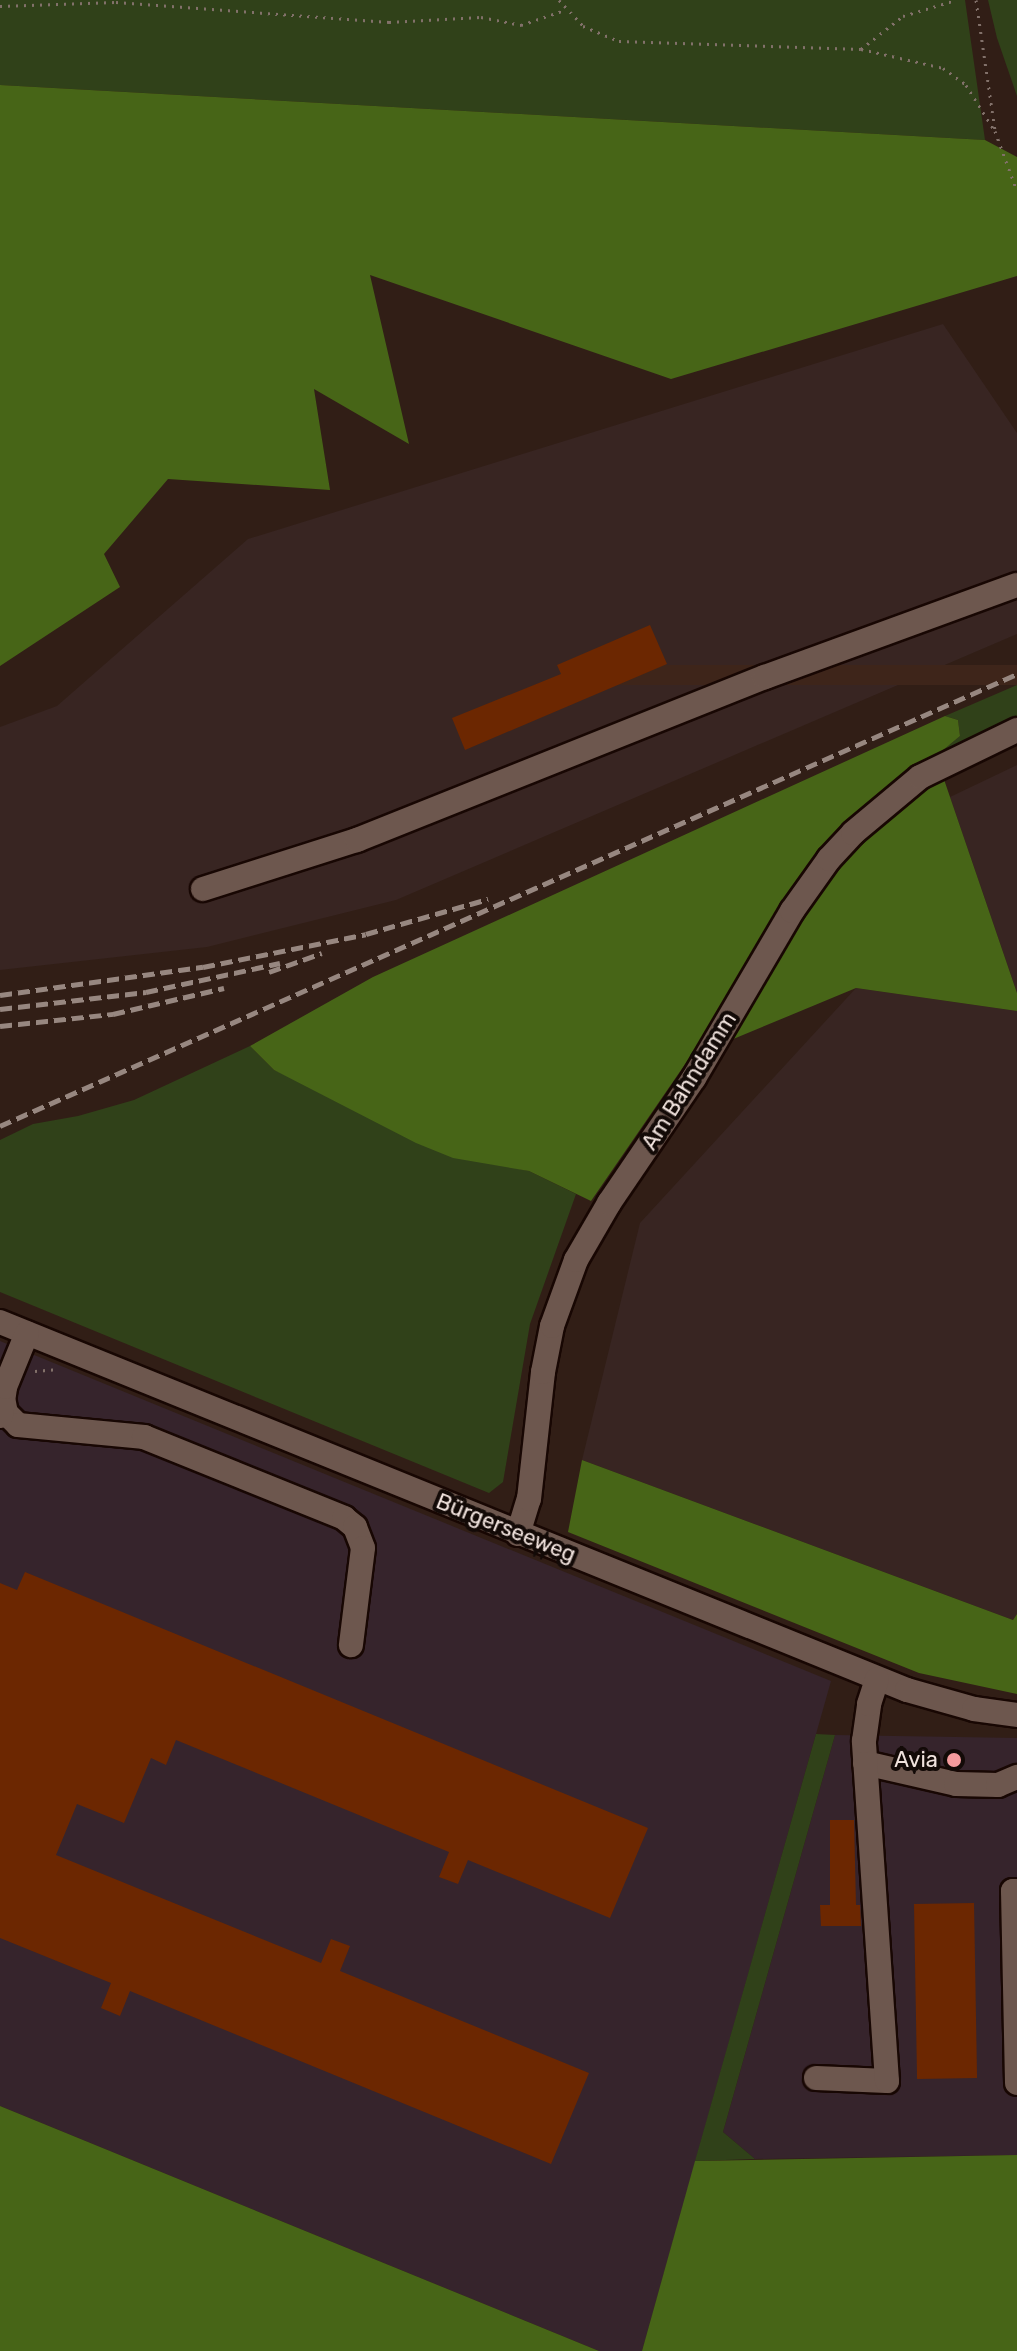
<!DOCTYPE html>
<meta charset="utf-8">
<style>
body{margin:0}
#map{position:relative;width:1017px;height:2351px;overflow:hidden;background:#311e16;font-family:Rubik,sans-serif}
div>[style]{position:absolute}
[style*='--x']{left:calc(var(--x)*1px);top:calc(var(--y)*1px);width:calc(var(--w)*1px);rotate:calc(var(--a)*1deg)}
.commercial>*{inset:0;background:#36242c}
.industrial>*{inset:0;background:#382522}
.built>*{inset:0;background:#3e251a;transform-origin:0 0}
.green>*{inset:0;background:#304119}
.forest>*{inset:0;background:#476517}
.building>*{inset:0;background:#6c2701;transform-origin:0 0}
.path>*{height:3px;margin-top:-1.5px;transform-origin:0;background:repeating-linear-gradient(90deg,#82716a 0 2px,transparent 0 8px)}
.roads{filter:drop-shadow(2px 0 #180703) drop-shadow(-2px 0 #180703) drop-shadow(0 2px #180703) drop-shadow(0 -2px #180703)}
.minor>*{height:24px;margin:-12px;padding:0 12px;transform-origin:12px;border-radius:12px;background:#6d574e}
.rail>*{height:5px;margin-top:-2.5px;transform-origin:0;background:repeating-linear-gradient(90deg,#978780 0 12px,transparent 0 18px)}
.dots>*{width:22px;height:22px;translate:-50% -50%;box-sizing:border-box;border:4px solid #130a07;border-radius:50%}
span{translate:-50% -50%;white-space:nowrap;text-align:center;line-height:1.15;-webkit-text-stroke:8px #130a07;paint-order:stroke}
.street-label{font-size:22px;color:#f1e3de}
.poi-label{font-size:22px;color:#f1e3de}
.right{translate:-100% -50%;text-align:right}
</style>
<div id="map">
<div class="commercial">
<div style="clip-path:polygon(0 1341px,831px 1681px,642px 2351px,599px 2351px,0 2106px)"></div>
<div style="clip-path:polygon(835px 1735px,1017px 1738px,1017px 2155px,755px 2159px,723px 2132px)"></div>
</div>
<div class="industrial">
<div style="clip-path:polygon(943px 324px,1017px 433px,1017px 634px,396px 900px,207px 947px,0 970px,0 727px,57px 706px,248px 539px)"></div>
<div style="clip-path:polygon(1017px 765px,1017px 993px,950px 797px)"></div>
<div style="clip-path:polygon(856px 988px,1017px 1011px,1017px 1614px,1013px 1620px,582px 1460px,640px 1223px)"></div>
</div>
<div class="built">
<div style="left:1017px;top:665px;width:20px;height:451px;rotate:90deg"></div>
</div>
<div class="green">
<div style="clip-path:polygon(0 0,965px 0,985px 140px,0 85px)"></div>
<div style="clip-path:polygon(988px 0,1017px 0,1017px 96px,997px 38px)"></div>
<div style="clip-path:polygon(1017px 685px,1017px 719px,936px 756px,960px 736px,958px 720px,945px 716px)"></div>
<div style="clip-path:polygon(250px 1046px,274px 1070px,501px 1165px,529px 1171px,576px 1194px,530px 1324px,503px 1482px,489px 1493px,0 1292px,0 1140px,33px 1124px,78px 1116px,134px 1100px)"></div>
<div style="clip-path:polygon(816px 1734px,835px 1735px,723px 2132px,755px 2159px,695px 2161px)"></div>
</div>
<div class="forest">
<div style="clip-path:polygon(0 85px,985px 140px,1017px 157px,1017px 276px,671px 379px,370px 275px,409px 444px,314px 389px,330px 490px,168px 479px,104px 554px,120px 587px,0 666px)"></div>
<div style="clip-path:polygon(945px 716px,958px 720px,960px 736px,936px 756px,1017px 993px,1017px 1011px,856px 988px,690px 1057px,591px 1201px,529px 1171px,453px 1158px,416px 1143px,274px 1070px,250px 1046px,373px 977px)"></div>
<div style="clip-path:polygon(582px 1460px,1013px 1620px,1017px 1614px,1017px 1694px,919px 1673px,568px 1532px)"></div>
<div style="clip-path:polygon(0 2106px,599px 2351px,0 2351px)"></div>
<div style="clip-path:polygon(1017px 2155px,1017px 2351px,642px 2351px,695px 2161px)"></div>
</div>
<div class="building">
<div style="clip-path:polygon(650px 625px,667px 664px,465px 750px,452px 718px,561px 674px,557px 665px)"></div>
<div style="clip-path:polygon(25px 1572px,648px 1828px,610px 1918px,468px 1860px,458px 1884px,439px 1877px,449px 1852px,176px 1740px,166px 1765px,151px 1758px,124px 1823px,77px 1804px,56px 1855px,321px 1963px,331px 1939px,350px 1946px,340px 1971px,589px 2073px,551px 2164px,130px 1991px,120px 2016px,101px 2008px,111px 1983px,0 1938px,0 1583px,17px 1590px)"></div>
<div style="clip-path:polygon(830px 1820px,854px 1820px,856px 1905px,860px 1905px,861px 1926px,821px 1926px,820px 1905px,830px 1905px)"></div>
<div style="left:974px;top:1903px;width:175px;height:60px;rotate:89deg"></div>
</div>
<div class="path">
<div style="--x:559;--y:0;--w:35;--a:47"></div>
<div style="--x:583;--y:26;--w:39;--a:23"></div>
<div style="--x:619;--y:41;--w:242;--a:1.9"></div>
<div style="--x:861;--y:49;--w:53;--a:-38.2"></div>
<div style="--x:903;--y:16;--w:55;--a:-16.8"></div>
<div style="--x:976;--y:0;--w:132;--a:81.7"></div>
<div style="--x:995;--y:131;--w:64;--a:69.9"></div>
<div style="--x:0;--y:6;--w:116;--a:-2"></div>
<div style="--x:116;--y:2;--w:274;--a:4.2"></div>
<div style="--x:389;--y:22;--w:92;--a:-3.1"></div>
<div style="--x:481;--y:17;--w:41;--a:11.3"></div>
<div style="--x:521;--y:25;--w:46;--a:-18.8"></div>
<div style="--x:861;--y:49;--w:84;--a:13"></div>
<div style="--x:943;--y:68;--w:29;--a:36"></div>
<div style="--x:966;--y:85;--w:51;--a:57.9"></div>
<div style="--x:35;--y:1371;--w:24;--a:-5"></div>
</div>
<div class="roads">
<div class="minor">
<div style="--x:203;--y:889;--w:162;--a:-17.7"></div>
<div style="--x:357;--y:840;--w:439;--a:-21.8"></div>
<div style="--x:765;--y:677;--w:268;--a:-20.1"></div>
<div style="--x:0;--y:1322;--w:979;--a:22.08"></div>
<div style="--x:907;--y:1690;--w:70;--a:15.8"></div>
<div style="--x:974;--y:1709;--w:43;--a:7.9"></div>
<div style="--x:4;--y:1403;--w:10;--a:79"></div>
<div style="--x:6;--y:1413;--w:17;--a:45"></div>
<div style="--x:18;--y:1425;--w:127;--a:5.4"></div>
<div style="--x:144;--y:1437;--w:216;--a:22"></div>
<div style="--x:344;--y:1518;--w:14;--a:39"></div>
<div style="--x:355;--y:1527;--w:22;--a:69"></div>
<div style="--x:363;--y:1548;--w:98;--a:97.1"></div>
<div style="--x:1;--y:1416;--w:29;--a:-82"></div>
<div style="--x:5;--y:1387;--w:58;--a:-67.8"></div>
<div style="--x:518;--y:1534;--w:37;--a:-73"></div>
<div style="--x:529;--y:1499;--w:128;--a:-83.7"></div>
<div style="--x:543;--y:1372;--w:47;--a:-78.9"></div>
<div style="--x:552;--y:1326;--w:70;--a:-70"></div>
<div style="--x:576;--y:1260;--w:66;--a:-59.9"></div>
<div style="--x:609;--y:1203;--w:151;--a:-55.8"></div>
<div style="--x:694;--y:1078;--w:194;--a:-59.6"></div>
<div style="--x:792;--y:911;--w:64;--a:-54.6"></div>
<div style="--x:829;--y:859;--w:35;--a:-47"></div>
<div style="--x:853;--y:833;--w:87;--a:-39.9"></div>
<div style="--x:920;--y:777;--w:108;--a:-25.9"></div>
<div style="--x:865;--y:1763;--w:93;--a:13"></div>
<div style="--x:956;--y:1784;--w:42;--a:1.4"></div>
<div style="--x:998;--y:1785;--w:21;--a:-23"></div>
<div style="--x:1017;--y:1891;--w:4;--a:180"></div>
<div style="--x:1013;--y:1891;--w:192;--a:88.8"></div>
<div style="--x:816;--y:2078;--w:71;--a:2.4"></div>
<div style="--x:887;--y:2081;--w:341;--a:-93.9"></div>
<div style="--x:864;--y:1741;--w:37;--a:-82"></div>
<div style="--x:869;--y:1704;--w:26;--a:-72"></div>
</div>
</div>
<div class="rail">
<div style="--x:269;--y:972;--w:56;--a:-19.7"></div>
<div style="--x:0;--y:995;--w:205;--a:-7.9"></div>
<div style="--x:203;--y:967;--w:166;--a:-11.4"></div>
<div style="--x:366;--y:934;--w:127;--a:-16"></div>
<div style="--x:0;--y:1009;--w:147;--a:-6.6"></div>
<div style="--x:146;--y:992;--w:137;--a:-12.2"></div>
<div style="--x:0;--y:1026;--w:114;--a:-6.1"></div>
<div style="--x:113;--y:1014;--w:114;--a:-13.2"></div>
<div style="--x:0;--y:1126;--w:1113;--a:-23.96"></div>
</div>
<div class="dots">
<div style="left:954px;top:1760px;background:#f59b9d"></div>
</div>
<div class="street-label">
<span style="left:689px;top:1081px;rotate:-58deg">Am Bahndamm</span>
<span style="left:506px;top:1528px;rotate:22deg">Bürgerseeweg</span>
</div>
<div class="poi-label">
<span class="right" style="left:938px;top:1760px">Avia</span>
</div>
</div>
